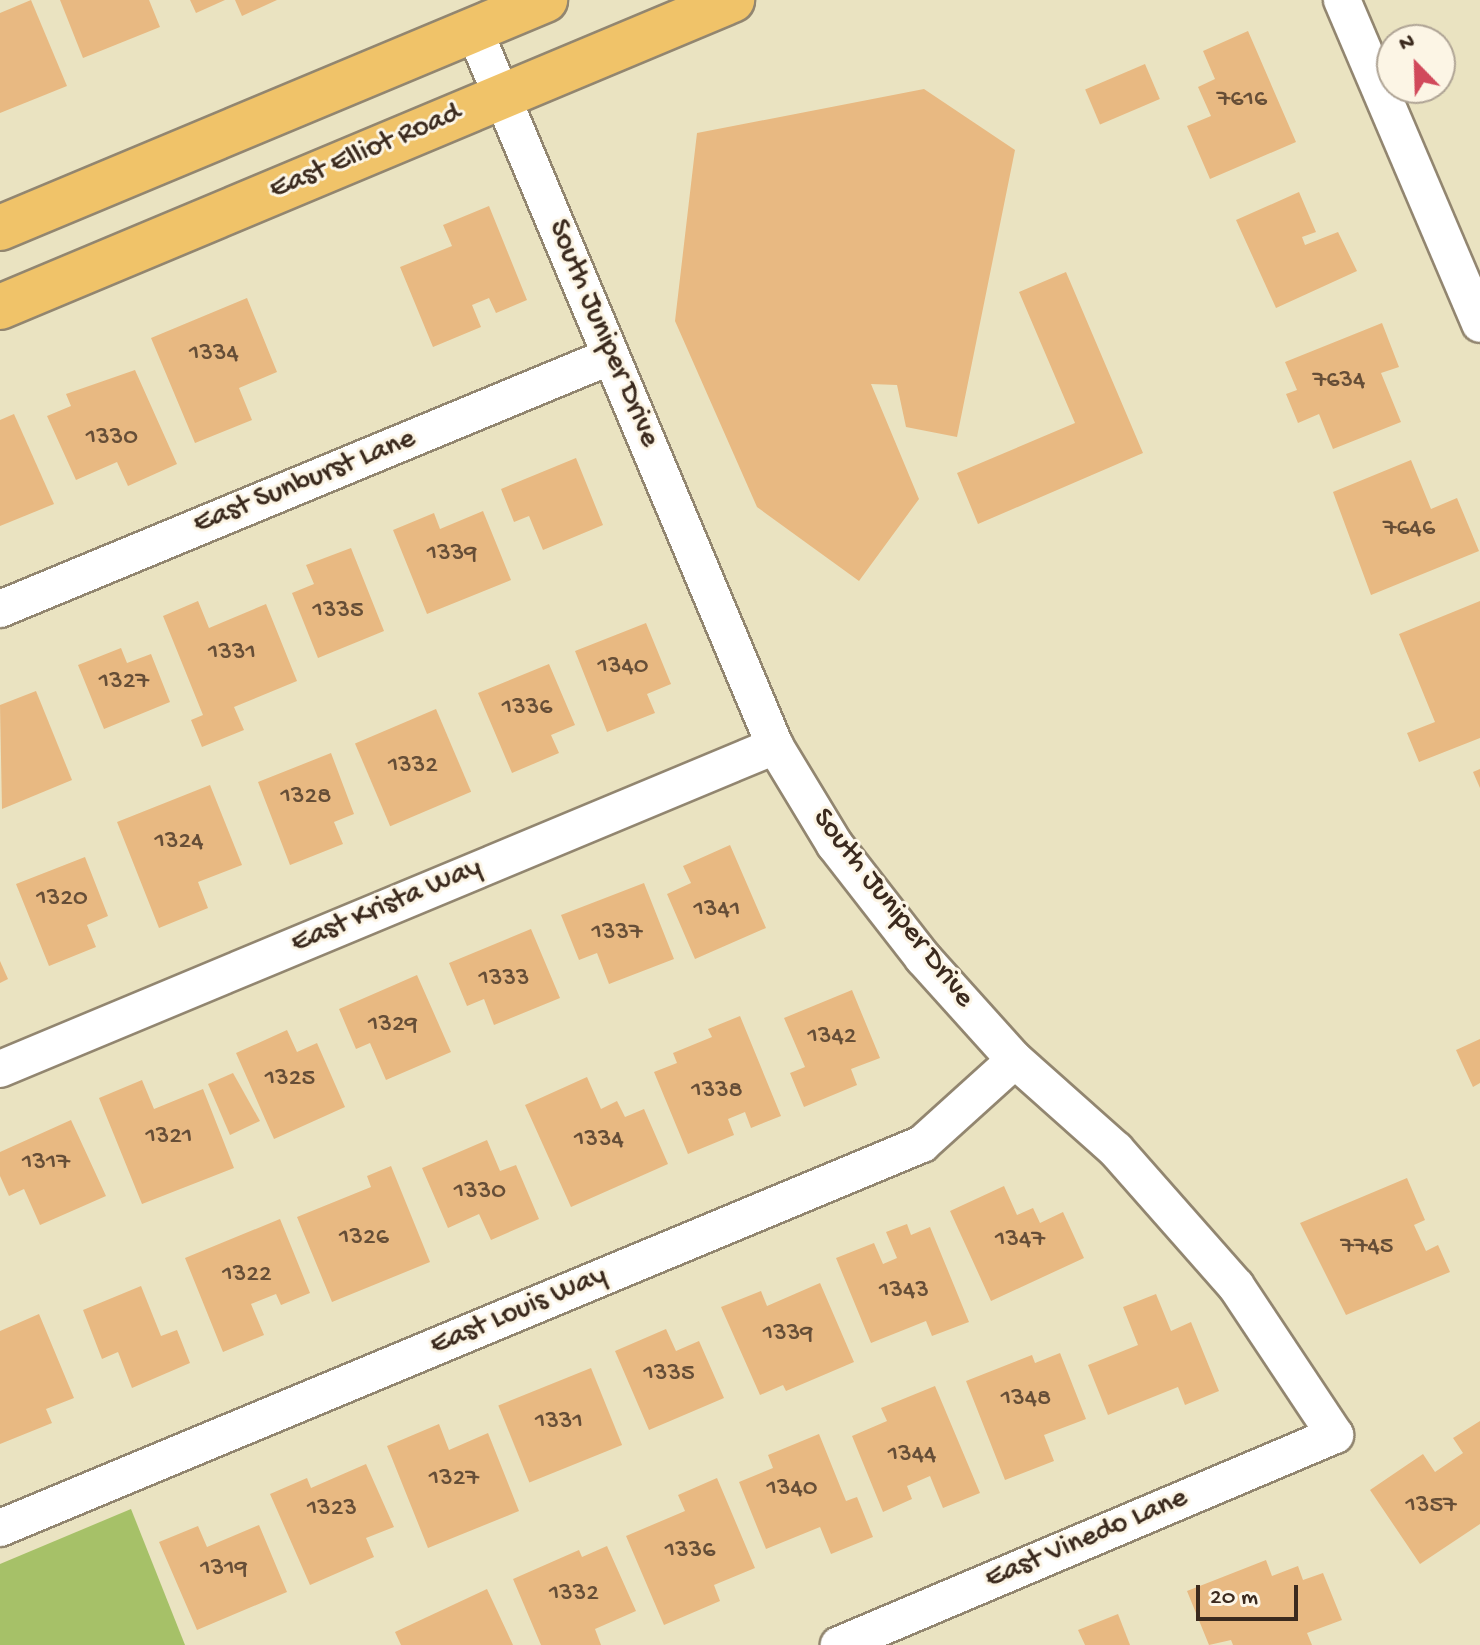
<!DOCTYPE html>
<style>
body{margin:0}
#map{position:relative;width:1480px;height:1645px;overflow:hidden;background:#eae3c1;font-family:"Gochi Hand",sans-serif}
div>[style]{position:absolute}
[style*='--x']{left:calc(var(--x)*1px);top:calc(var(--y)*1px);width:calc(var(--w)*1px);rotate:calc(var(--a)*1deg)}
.green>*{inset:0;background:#a6c168}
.building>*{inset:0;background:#e8b982;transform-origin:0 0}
.roads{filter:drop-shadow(2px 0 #928670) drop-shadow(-2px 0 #928670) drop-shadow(0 2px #928670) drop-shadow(0 -2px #928670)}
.minor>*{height:36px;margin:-18px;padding:0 18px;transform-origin:18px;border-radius:18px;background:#fff}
.major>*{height:44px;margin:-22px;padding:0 22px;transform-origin:22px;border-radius:22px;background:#f0c369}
span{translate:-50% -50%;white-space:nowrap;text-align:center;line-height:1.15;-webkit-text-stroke:6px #fcf5e5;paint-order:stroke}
.number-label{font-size:26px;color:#664e37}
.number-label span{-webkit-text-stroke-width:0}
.street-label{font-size:30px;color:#3b2a1e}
.north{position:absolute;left:1376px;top:24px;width:80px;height:80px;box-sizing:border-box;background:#fcf5e5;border:2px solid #afa495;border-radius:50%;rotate:337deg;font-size:22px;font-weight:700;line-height:32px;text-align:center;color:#3b2a1e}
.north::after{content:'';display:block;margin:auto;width:28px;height:36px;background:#d1495b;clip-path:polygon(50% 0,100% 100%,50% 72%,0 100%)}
.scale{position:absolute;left:1196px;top:1585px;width:102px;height:36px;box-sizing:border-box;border:4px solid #3b2a1e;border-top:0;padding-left:10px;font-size:24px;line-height:28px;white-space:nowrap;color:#3b2a1e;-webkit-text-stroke:6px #fcf5e5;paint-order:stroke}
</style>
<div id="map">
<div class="green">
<div style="clip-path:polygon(131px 1509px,185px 1645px,0 1645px,0 1564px)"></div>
</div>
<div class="building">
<div style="clip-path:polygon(31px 0,67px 86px,0 113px,0 13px)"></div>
<div style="clip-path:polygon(60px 0,149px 0,160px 27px,83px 58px)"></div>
<div style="clip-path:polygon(190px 0,225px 0,196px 13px)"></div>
<div style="clip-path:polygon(235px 0,277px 0,242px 16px)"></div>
<div style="clip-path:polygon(1248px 31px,1296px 142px,1210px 179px,1187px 126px,1211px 116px,1198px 87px,1215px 79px,1203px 51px)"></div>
<div style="left:1145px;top:64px;width:38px;height:65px;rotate:67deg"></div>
<div style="clip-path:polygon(924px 89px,1015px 150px,957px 437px,906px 427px,897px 385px,871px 384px,919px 499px,859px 581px,757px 507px,675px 321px,697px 133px)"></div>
<div style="clip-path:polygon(1299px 192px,1316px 232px,1302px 237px,1305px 245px,1338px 232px,1357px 271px,1276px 308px,1236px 220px)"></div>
<div style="clip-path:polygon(489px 206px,527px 300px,496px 313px,489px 298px,472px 305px,481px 327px,433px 347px,400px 267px,452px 246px,443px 225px)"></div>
<div style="clip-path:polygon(1066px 272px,1143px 453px,978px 524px,957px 473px,1075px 423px,1019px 292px)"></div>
<div style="clip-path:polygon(247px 298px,277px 372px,239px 388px,252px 420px,195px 443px,151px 338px)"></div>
<div style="clip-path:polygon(1382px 323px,1399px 367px,1381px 373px,1401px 422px,1333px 449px,1319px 414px,1298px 423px,1286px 394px,1297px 390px,1285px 362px)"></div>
<div style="clip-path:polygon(135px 370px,177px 464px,128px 486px,117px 462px,76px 480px,47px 416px,71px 406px,66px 394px)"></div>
<div style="clip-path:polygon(14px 414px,54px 504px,0 526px,0 420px)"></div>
<div style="clip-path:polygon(576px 458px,603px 525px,543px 550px,529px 516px,514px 522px,501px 489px)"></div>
<div style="clip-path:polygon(1411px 460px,1431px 509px,1457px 498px,1479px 551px,1371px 595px,1333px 492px)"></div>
<div style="clip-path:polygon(483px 511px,511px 580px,427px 614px,393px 530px,434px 513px,440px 529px)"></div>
<div style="clip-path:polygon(351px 548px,384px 631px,318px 658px,292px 593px,314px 584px,306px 565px)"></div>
<div style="clip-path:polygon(198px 601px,209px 628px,266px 604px,297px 681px,234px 707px,244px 730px,202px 747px,191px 720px,203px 715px,163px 616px)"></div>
<div style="clip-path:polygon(1480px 601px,1480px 738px,1419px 762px,1407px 733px,1435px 722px,1399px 634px)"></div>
<div style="clip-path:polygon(646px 623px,671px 684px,647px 694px,655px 713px,607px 732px,575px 651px)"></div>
<div style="clip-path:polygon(121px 648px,127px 663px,151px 654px,170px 702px,104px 729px,78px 665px)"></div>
<div style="clip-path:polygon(549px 664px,575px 725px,551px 735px,559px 753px,512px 773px,478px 693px)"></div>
<div style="clip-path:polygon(36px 691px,72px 780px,2px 809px,0 705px)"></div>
<div style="left:436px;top:709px;width:90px;height:88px;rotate:67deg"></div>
<div style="clip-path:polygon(331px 753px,354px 814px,334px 822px,343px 844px,290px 865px,258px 782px)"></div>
<div style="clip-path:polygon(1480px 769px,1480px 788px,1473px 772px)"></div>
<div style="clip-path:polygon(210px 785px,242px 865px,198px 882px,208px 908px,159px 928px,117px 822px)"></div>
<div style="clip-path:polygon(730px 845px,766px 928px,695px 959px,667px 894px,691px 883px,683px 866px)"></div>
<div style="clip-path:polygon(85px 857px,108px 916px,87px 925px,96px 947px,49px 966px,16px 884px)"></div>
<div style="clip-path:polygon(644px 883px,674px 959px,609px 984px,597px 953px,579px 960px,561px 915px)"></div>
<div style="clip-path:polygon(531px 929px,560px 998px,494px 1025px,484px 999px,467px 1006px,449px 963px)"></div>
<div style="clip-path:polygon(0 961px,8px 979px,0 983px)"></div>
<div style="clip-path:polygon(417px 975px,451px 1052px,386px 1080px,370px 1043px,356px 1049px,339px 1009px)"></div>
<div style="clip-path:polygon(852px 990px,880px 1058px,851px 1069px,857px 1085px,804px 1107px,790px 1073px,805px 1067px,784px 1018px)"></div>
<div style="clip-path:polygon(740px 1016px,781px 1116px,751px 1128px,745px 1112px,728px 1119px,734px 1135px,688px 1154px,654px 1072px,677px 1063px,673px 1053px,712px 1037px,708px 1029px)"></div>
<div style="clip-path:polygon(287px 1030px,297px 1052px,317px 1043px,345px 1107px,274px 1139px,236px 1053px)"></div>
<div style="clip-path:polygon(1480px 1039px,1480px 1083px,1473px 1087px,1456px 1050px)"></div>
<div style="clip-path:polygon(233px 1073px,260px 1121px,230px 1135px,208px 1084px)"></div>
<div style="clip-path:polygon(587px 1077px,601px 1109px,617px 1101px,625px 1117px,644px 1109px,668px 1164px,571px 1207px,525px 1105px)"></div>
<div style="clip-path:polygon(142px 1080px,154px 1109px,203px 1089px,234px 1168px,142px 1204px,99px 1098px)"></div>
<div style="clip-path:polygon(71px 1120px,106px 1196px,40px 1225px,24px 1189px,9px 1196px,0 1176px,0 1152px)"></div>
<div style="clip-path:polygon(487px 1140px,500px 1171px,516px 1165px,539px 1219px,491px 1240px,479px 1214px,448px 1228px,422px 1168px)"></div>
<div style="clip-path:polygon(391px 1166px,430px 1262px,332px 1302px,297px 1217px,371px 1187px,367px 1176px)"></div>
<div style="clip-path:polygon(1407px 1178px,1425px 1220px,1414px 1225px,1426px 1251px,1438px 1245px,1450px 1272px,1346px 1315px,1300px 1223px)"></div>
<div style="clip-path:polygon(1004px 1186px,1017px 1215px,1033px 1208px,1040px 1223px,1063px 1212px,1084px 1258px,991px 1301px,950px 1211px)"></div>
<div style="clip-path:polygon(280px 1219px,310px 1293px,281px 1305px,276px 1294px,251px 1304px,264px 1335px,223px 1352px,185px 1258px)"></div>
<div style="clip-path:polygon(907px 1224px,911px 1235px,930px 1227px,969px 1322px,932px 1336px,926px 1321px,871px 1343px,836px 1258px,874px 1243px,883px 1264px,897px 1258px,886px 1232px)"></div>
<div style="clip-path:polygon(820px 1283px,854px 1362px,786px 1391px,783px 1385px,760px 1395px,721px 1307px,761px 1291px,767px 1306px)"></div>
<div style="clip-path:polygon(141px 1286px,161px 1336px,177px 1330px,190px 1363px,132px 1388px,118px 1352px,102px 1359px,83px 1310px)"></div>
<div style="clip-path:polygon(1156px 1294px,1171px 1331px,1191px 1322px,1219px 1391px,1185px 1405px,1178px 1387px,1108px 1415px,1088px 1365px,1138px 1345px,1123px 1307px)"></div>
<div style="clip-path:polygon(39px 1314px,74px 1398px,46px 1409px,52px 1423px,0 1444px,0 1331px)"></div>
<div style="clip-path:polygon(666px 1329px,676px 1351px,699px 1341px,724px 1398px,649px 1430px,615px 1351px)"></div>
<div style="clip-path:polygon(1060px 1353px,1086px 1419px,1044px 1435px,1054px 1461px,1005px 1480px,966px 1381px,1032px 1355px,1035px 1363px)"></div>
<div style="left:591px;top:1368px;width:83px;height:100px;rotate:68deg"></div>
<div style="clip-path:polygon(935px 1386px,980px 1493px,943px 1508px,930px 1476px,907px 1486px,912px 1499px,883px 1512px,852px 1436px,887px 1421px,881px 1408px)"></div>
<div style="clip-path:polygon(1480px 1421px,1480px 1524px,1420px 1564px,1370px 1490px,1423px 1454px,1435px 1472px,1463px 1453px,1453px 1438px)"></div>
<div style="clip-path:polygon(439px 1424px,449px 1450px,488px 1433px,519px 1511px,428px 1548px,387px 1446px)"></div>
<div style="clip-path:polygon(819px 1434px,846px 1501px,857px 1497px,873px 1537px,831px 1554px,820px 1527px,766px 1549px,739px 1482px,773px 1468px,768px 1455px)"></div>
<div style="clip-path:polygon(366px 1464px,394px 1527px,366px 1538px,374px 1557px,310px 1585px,270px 1494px,307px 1478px,311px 1488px)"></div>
<div style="clip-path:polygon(717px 1478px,755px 1568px,714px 1585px,720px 1601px,664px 1625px,626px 1536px,685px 1511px,678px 1495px)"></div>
<div style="clip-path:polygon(259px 1525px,287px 1592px,197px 1630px,159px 1542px,198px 1526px,207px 1547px)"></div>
<div style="clip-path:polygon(607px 1546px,636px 1611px,595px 1629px,601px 1645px,541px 1645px,513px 1579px,579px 1550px,582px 1557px)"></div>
<div style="clip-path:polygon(1266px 1560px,1272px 1576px,1298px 1566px,1303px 1580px,1323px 1573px,1342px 1620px,1307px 1633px,1312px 1645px,1233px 1645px,1231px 1640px,1209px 1645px,1187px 1591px)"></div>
<div style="clip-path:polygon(487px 1589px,513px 1645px,401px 1645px,395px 1632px)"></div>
<div style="clip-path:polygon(1118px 1614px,1130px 1645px,1085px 1645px,1078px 1630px)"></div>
</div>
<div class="roads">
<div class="minor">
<div style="--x:1342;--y:0;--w:352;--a:66.9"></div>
<div style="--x:474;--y:30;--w:777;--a:67.2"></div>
<div style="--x:775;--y:746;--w:116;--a:58.8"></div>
<div style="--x:835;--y:845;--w:143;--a:52.1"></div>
<div style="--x:923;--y:958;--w:137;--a:48"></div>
<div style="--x:1015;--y:1060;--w:135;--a:41.7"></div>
<div style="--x:1116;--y:1150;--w:181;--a:48.6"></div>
<div style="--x:1236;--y:1286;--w:179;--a:56.4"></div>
<div style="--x:1335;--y:1435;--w:539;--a:157.05"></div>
<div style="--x:0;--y:609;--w:661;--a:-22.49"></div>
<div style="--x:0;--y:1069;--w:840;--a:-22.63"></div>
<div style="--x:0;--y:1528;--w:999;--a:-22.61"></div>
<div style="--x:922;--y:1144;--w:125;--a:-42.1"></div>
</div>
<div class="major">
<div style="--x:0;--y:228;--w:591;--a:-22.7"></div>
<div style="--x:0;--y:307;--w:794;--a:-22.75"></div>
</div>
</div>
<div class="number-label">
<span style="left:1242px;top:101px">7616</span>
<span style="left:214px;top:355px">1334</span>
<span style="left:1339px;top:382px">7634</span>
<span style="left:112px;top:439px">1330</span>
<span style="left:1409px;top:530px">7646</span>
<span style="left:452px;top:555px">1339</span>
<span style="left:338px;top:612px">1335</span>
<span style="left:232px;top:654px">1331</span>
<span style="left:623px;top:668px">1340</span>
<span style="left:124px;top:683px">1327</span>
<span style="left:527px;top:709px">1336</span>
<span style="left:413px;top:767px">1332</span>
<span style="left:306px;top:798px">1328</span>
<span style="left:179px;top:843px">1324</span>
<span style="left:62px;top:900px">1320</span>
<span style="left:717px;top:911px">1341</span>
<span style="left:617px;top:934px">1337</span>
<span style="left:504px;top:980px">1333</span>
<span style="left:393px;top:1026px">1329</span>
<span style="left:832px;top:1038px">1342</span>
<span style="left:290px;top:1080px">1325</span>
<span style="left:717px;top:1092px">1338</span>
<span style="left:169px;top:1138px">1321</span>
<span style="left:599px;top:1141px">1334</span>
<span style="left:46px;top:1164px">1317</span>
<span style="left:480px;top:1193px">1330</span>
<span style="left:364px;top:1239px">1326</span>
<span style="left:1020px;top:1241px">1347</span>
<span style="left:1367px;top:1248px">7745</span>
<span style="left:247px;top:1276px">1322</span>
<span style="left:904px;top:1292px">1343</span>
<span style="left:788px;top:1335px">1339</span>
<span style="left:669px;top:1375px">1335</span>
<span style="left:1026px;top:1400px">1348</span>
<span style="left:559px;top:1423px">1331</span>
<span style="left:912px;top:1456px">1344</span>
<span style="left:454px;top:1480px">1327</span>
<span style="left:792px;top:1490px">1340</span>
<span style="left:1431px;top:1507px">1357</span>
<span style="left:332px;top:1510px">1323</span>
<span style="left:690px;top:1552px">1336</span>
<span style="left:224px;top:1570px">1319</span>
<span style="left:574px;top:1595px">1332</span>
</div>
<div class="street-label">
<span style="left:366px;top:153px;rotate:-23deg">East Elliot Road</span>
<span style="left:602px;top:334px;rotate:67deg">South Juniper Drive</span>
<span style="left:305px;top:483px;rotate:-22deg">East Sunburst Lane</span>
<span style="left:387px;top:907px;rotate:-23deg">East Krista Way</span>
<span style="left:892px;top:909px;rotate:52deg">South Juniper Drive</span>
<span style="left:519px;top:1312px;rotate:-23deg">East Louis Way</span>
<span style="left:1087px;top:1540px;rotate:-23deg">East Vinedo Lane</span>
</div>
<div class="north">N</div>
<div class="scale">20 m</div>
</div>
